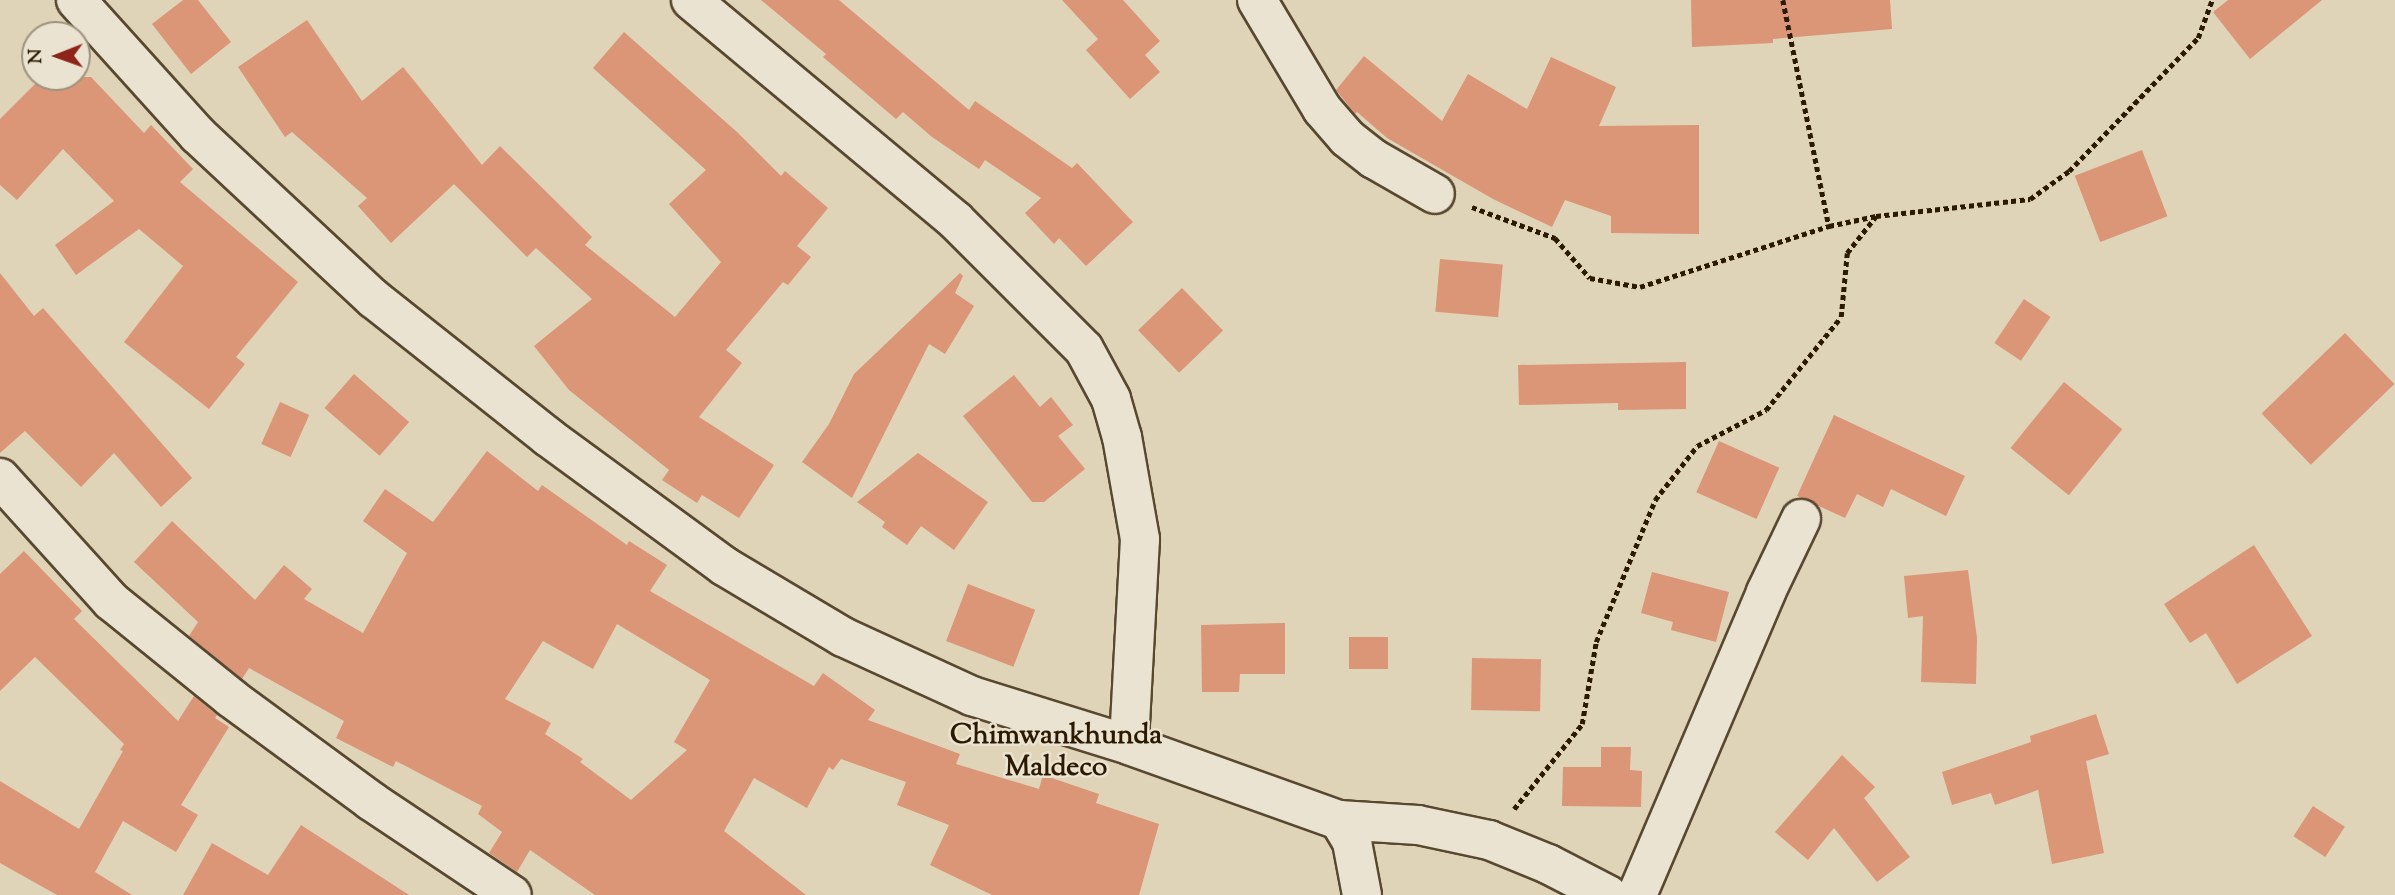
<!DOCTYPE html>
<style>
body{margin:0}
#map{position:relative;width:2395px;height:895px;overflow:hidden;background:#dfd4b8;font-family:"Sorts Mill Goudy",serif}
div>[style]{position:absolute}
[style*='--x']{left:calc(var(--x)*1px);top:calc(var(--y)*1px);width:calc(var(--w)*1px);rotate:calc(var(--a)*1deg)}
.building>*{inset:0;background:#db9577;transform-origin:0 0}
.path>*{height:4.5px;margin-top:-2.25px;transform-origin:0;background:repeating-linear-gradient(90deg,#2b1a01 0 5px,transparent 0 8.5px)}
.roads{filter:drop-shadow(2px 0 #58482f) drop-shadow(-2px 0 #58482f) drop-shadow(0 2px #58482f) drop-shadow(0 -2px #58482f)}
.minor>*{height:38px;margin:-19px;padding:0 19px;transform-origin:19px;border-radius:19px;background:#eae3d1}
span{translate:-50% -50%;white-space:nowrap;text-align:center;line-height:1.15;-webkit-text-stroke:5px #eae3d1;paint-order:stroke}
.quarter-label{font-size:28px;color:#2b1a01;font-weight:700}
.north{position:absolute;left:21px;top:21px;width:70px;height:70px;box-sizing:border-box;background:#eae3d1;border:2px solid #9e937e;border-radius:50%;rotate:269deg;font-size:19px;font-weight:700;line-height:28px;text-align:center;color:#2b1a01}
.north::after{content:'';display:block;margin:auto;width:24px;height:32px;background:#8f2418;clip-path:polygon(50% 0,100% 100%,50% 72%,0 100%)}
</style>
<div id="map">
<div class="building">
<div style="clip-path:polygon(183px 0,198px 0,231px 42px,191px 74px,152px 24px)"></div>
<div style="clip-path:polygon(761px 0,839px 0,969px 110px,975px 101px,1072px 168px,1077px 163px,1133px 222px,1086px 266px,1059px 238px,1054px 244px,1025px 213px,1041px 198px,985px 160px,979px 169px,932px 137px,903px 112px,896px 119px,823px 57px,826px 54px)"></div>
<div style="clip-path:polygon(1062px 0,1123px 0,1160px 41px,1145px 55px,1160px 72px,1130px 99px,1086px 50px,1098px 39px)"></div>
<div style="clip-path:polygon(1691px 0,1890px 0,1892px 29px,1773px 39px,1773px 43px,1692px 47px)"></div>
<div style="clip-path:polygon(2228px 0,2322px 0,2250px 59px,2213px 12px)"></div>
<div style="clip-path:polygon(307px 20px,362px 101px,403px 67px,482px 165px,500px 146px,592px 237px,585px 245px,675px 317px,721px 262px,669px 204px,706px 170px,593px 68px,624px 32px,737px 132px,781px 176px,785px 171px,828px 208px,797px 246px,811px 257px,788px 285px,783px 282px,726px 350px,742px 363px,699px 417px,774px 465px,739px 518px,702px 495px,697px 503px,662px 480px,669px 470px,569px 390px,534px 346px,592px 299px,536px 248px,527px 257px,454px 184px,391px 243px,358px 206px,367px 198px,292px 132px,285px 137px,238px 67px)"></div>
<div style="clip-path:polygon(1364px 56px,1442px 121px,1468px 74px,1527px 109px,1551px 57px,1616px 87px,1599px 126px,1699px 125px,1699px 234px,1611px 233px,1611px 216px,1565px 200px,1552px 227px,1493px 199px,1387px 138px,1357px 112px,1355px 114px,1336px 90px)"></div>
<div style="clip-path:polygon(42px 77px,91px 77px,144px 133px,151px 125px,193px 169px,180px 182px,298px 282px,236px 357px,245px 364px,209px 409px,124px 342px,183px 266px,139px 229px,76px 275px,55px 245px,114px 201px,63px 149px,17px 200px,0 185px,0 119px)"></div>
<div style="left:2142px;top:150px;width:71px;height:72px;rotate:69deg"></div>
<div style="left:1440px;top:259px;width:63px;height:53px;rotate:5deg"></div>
<div style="clip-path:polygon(0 273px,34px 316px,43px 308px,192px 478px,161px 507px,114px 453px,81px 487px,25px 431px,0 453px)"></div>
<div style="clip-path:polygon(960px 273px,963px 276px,955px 293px,974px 306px,945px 354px,929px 344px,852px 498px,802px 462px,829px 424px,854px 374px)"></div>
<div style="left:1182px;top:288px;width:59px;height:61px;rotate:46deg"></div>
<div style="left:2024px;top:299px;width:32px;height:53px;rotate:34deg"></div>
<div style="left:2345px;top:333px;width:71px;height:116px;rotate:46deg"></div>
<div style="clip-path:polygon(1686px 362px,1686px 409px,1618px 410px,1618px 403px,1519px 405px,1518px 365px)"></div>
<div style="left:354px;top:374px;width:73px;height:45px;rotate:41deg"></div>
<div style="clip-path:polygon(1014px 375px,1040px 407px,1051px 397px,1073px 425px,1058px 436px,1085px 469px,1044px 502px,1032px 502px,963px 416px)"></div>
<div style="left:2064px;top:382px;width:75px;height:85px;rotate:39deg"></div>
<div style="left:280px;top:402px;width:32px;height:46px;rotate:24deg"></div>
<div style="clip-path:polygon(1834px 415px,1965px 476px,1946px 516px,1891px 489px,1883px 507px,1857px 494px,1845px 518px,1797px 496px)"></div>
<div style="left:1719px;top:441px;width:66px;height:56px;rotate:24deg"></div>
<div style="clip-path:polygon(evenodd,487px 451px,538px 491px,542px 485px,627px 545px,629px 541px,667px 565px,650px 591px,814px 686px,823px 673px,875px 710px,868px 720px,960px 754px,956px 764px,1039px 789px,1043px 775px,1099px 794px,1096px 803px,1159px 824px,1139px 895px,992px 895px,930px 865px,949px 825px,897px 805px,906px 782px,841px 759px,833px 770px,829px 767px,807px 808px,754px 778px,724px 831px,806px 895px,595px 895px,530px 850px,517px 872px,489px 853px,502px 832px,478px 814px,482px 806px,396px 761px,393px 767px,336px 738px,344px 721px,249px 668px,242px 679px,189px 636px,198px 622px,134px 562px,172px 521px,255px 600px,284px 565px,312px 589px,304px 599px,363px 633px,407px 553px,363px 521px,385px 489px,433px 522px,487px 451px,617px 624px,710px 680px,674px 742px,687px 750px,631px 800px,580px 762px,583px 759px,545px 734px,551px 723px,505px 699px,543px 641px,593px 669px,617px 624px)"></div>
<div style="clip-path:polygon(918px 453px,988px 502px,954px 550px,921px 526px,907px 545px,882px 527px,885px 522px,857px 502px)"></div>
<div style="clip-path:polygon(2254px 545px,2312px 636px,2237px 684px,2206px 633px,2190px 643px,2164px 604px)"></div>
<div style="clip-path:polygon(24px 551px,82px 611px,74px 619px,178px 721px,194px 696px,217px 715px,215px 718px,229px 727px,181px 805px,198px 815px,176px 852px,123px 821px,95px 872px,132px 895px,57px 895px,0 863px,0 781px,79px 829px,123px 751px,120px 750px,124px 744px,35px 657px,0 691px,0 574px)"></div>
<div style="clip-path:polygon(1968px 570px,1977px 638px,1976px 684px,1921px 682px,1923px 616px,1908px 618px,1904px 576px)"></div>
<div style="clip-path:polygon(1652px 572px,1729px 592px,1716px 642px,1671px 630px,1673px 622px,1641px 613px)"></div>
<div style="left:968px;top:584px;width:72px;height:61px;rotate:21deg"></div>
<div style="clip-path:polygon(1285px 623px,1285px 674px,1240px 674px,1239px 692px,1202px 692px,1201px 625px)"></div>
<div style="left:1349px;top:637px;width:39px;height:32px"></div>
<div style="left:1472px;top:658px;width:69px;height:52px;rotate:1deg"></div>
<div style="clip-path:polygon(2096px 714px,2109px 754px,2086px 761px,2104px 853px,2052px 864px,2038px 790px,1995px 805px,1991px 793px,1952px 805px,1942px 772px,2031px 742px,2030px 736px)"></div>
<div style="clip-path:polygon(1601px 747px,1631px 747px,1630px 770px,1642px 771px,1641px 807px,1562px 806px,1563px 767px,1601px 767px)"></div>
<div style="clip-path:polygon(1842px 755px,1875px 787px,1864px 798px,1910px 857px,1877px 882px,1834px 828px,1808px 860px,1775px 832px)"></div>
<div style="left:2313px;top:806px;width:38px;height:36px;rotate:33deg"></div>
<div style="clip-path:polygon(301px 825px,409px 895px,183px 895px,212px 843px,268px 875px)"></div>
</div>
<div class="path">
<div style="--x:1783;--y:0;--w:231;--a:78.5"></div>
<div style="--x:1472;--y:207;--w:89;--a:20.5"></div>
<div style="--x:1555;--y:238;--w:53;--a:48.8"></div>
<div style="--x:1590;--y:278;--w:51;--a:10.2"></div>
<div style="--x:1640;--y:287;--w:199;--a:-17.9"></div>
<div style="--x:1829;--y:226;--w:48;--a:-12"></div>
<div style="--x:1876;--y:216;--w:155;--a:-6.3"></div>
<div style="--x:2030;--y:199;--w:48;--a:-35.7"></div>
<div style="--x:2069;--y:171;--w:185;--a:-45.9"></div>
<div style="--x:2198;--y:38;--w:40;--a:-69.8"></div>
<div style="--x:1514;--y:809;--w:109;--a:-51.3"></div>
<div style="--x:1582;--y:724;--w:83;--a:-80.3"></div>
<div style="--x:1596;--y:642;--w:154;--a:-67.4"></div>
<div style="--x:1655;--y:500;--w:68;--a:-52.1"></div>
<div style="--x:1697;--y:446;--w:78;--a:-27.6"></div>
<div style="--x:1766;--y:410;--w:119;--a:-51.1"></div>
<div style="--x:1841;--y:317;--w:64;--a:-84.6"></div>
<div style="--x:1847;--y:253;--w:47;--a:-51.9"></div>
</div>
<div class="roads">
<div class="minor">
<div style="--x:76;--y:0;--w:182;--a:47.9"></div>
<div style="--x:198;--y:135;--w:241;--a:43"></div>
<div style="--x:374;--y:299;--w:222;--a:38.4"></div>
<div style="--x:548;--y:437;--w:218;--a:36.2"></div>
<div style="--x:724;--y:566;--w:139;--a:30.8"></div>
<div style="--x:843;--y:637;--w:142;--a:24.6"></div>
<div style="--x:972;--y:696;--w:164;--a:17.3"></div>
<div style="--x:1129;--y:745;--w:223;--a:19.7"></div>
<div style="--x:1339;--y:820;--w:79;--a:3.6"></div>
<div style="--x:1418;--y:825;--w:73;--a:11.9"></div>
<div style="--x:1489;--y:840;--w:64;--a:22.1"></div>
<div style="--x:1548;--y:864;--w:68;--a:27.3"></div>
<div style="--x:691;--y:0;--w:344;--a:39.8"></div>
<div style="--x:955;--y:220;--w:182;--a:45"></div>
<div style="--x:1084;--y:349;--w:57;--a:61.6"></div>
<div style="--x:1111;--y:399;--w:40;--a:74"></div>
<div style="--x:1122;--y:437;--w:104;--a:80"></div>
<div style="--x:1140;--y:539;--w:206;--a:93.1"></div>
<div style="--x:1257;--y:0;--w:127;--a:59.2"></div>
<div style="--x:1322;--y:109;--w:38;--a:49"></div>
<div style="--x:1347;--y:138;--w:34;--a:38"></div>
<div style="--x:1374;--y:159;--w:70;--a:29.8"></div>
<div style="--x:0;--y:478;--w:166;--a:47.9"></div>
<div style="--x:111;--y:601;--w:154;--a:38.9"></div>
<div style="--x:231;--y:698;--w:174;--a:36.3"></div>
<div style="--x:371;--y:801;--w:169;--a:33.7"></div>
<div style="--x:1339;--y:820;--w:26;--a:59"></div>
<div style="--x:1352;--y:842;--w:54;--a:79.3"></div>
<div style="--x:1637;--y:895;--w:329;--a:-66.9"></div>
<div style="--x:1766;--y:592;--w:81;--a:-64.4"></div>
</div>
</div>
<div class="quarter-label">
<span style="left:1056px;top:752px">Chimwankhunda<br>Maldeco</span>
</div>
<div class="north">N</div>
</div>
